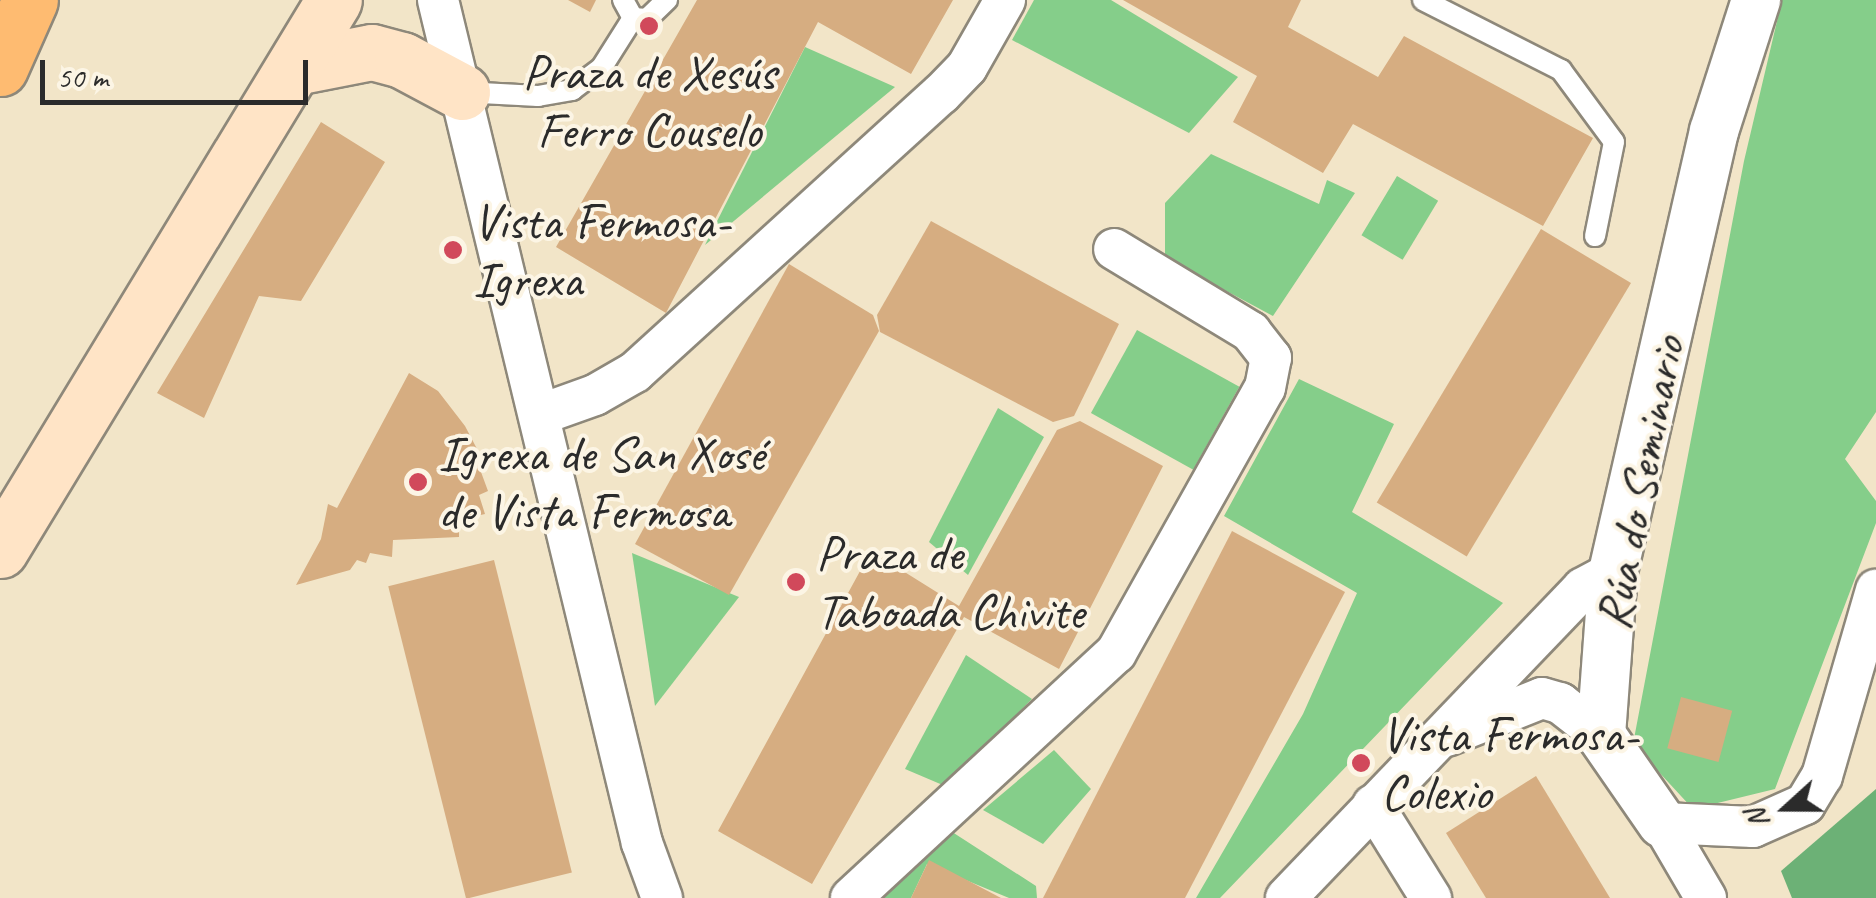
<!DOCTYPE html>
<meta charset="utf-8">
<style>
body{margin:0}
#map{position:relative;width:1876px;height:898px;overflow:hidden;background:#f2e5c8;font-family:Caveat,sans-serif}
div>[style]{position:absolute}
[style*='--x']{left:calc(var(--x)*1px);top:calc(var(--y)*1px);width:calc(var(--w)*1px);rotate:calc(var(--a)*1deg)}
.green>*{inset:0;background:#85ce8a;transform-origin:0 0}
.forest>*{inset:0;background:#6cb176}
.building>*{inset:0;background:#d6ad81;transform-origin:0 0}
.roads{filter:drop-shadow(2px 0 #8e887a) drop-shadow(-2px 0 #8e887a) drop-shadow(0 2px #8e887a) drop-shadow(0 -2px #8e887a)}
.service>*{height:20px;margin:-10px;padding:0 10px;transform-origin:10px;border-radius:10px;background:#fff}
.minor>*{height:40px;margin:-20px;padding:0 20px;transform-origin:20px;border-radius:20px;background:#fff}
.tertiary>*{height:48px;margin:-24px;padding:0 24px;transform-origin:24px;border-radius:24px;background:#fff}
.secondary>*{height:55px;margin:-27.5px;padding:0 27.5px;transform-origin:27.5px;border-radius:27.5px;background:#ffe4c6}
.trunk>*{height:55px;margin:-27.5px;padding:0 27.5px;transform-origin:27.5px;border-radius:27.5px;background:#febb71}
.dots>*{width:28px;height:28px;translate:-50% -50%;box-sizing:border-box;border:5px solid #fcf5e5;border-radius:50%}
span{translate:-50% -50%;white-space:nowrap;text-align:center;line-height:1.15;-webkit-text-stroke:8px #fcf5e5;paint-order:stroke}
.poi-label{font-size:50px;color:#2b2b2b}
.left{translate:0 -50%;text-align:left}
.street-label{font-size:50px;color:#2b2b2b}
.north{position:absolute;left:1736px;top:758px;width:100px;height:100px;-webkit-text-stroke:8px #fcf5e5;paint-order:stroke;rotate:249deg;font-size:28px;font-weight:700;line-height:40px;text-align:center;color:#2b2b2b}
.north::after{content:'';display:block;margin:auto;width:35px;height:45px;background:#2b2b2b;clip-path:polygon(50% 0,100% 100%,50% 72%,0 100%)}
.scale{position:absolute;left:40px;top:60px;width:268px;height:45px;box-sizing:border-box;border:5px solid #2b2b2b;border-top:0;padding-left:12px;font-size:30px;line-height:35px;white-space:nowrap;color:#2b2b2b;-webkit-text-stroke:8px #fcf5e5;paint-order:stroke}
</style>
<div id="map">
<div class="green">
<div style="clip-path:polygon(1034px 0,1111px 0,1238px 77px,1189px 133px,1012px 40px)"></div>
<div style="clip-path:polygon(1782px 0,1876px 0,1876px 412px,1845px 459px,1876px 501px,1876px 523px,1775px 789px,1693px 809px,1633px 744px,1744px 161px)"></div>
<div style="clip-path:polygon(805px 47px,895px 87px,705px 245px)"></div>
<div style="clip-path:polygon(1211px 154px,1319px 204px,1327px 180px,1355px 193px,1273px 316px,1165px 258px,1165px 203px)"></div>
<div style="left:1397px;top:176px;width:48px;height:69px;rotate:31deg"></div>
<div style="left:1137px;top:330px;width:117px;height:95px;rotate:29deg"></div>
<div style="clip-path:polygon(1299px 379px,1394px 424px,1352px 512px,1503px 603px,1220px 898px,1196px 898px,1303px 714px,1357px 593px,1224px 516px)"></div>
<div style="clip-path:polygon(998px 408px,1044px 437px,968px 575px,929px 542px)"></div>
<div style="clip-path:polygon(632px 553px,739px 597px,655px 706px)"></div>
<div style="clip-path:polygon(966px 655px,1032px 699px,945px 786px,905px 769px)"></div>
<div style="clip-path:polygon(1054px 750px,1091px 789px,1043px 844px,983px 810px)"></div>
<div style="clip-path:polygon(946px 828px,1036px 886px,1037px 898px,1009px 898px,927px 864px,911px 898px,872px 898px)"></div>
</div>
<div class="forest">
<div style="clip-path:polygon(1876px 789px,1876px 898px,1792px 898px,1781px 871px)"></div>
</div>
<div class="building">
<div style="clip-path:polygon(568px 0,596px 0,590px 12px)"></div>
<div style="clip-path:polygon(697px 0,953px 0,911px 74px,818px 22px,666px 313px,556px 247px)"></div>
<div style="clip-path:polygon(1123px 0,1301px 0,1288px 27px,1378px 77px,1404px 36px,1593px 138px,1543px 226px,1353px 124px,1323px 173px,1233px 122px,1257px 76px)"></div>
<div style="clip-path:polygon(321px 122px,385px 162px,301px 301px,259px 296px,204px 418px,157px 393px)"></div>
<div style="clip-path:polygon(931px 221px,1119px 324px,1074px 416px,1053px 422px,880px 332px,877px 315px)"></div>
<div style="left:1541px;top:229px;width:105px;height:319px;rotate:31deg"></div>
<div style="clip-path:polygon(789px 264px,873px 315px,879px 331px,729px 595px,635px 544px)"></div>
<div style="clip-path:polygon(409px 373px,438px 391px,465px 426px,487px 468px,481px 472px,488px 491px,479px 495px,485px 514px,459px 520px,459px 537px,393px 540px,392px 557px,370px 553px,366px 563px,357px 560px,350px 570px,296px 585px,321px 539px,328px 504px,337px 508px)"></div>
<div style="clip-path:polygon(1080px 421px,1163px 466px,1059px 669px,964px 617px,812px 884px,718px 831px,871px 551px,959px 606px,1057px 430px)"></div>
<div style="clip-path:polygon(1232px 531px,1345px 592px,1185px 898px,1043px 898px)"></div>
<div style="left:494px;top:560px;width:322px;height:109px;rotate:76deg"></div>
<div style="left:1681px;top:697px;width:53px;height:53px;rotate:15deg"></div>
<div style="clip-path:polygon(1536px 776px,1610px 898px,1486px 898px,1446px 833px)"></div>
<div style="clip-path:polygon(929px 860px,1001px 898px,911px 898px)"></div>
</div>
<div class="roads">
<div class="service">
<div style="--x:623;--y:0;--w:21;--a:61"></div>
<div style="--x:633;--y:18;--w:14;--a:4"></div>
<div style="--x:647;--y:19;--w:28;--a:-44"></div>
<div style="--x:1423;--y:0;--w:155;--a:26.9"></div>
<div style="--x:1561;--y:70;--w:89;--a:53.6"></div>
<div style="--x:1614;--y:142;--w:96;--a:101.4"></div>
<div style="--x:462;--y:92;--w:76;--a:3"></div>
<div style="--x:538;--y:96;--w:35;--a:-10"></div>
<div style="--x:572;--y:90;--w:38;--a:-37"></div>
<div style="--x:602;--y:67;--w:58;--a:-57.7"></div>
</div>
<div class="minor">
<div style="--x:438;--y:0;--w:867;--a:76.4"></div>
<div style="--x:642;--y:843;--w:59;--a:70"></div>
<div style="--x:539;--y:415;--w:59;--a:-19.7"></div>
<div style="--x:595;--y:395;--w:46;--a:-29.9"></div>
<div style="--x:635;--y:372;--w:413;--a:-42.3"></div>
<div style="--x:941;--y:94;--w:37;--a:-46"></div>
<div style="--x:967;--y:67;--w:77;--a:-60.4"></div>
<div style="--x:1447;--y:736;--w:102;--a:-21.8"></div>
<div style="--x:1542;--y:698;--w:19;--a:16"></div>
<div style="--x:1560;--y:703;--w:52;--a:38"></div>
<div style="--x:1373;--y:805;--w:110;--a:58.1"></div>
<div style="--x:1662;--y:823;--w:91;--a:2.5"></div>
<div style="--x:1753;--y:827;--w:57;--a:-23.9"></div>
<div style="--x:1805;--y:804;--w:33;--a:-59"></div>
<div style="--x:1822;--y:776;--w:194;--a:-73.8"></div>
<div style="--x:1662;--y:823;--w:87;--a:59.6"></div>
<div style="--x:851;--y:898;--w:361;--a:-42.8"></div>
<div style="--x:1116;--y:653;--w:304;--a:-60.7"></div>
<div style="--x:1265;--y:388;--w:31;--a:-79"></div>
<div style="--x:1271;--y:358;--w:33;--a:-128"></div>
<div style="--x:1251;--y:332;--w:160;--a:-148.8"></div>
<div style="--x:1286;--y:898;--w:429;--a:-46.2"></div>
<div style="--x:1583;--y:588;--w:34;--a:-28"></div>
</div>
<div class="tertiary">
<div style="--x:1662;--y:823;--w:107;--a:-124.7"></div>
<div style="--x:1601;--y:735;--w:163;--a:-85.8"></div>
<div style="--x:1613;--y:572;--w:452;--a:-77.1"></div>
<div style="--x:1714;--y:131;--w:138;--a:-72.2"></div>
</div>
<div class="secondary">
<div style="--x:295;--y:67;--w:78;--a:-11"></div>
<div style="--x:372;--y:52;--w:31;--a:15"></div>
<div style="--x:402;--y:60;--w:68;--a:28.1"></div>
<div style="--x:0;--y:550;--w:643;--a:-58.73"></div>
</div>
<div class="trunk">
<div style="--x:0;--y:68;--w:74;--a:-66.2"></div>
</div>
</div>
<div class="dots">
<div style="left:649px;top:26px;background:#d1495b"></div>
<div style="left:453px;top:250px;background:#d1495b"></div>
<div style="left:418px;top:482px;background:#d1495b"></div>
<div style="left:796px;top:582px;background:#d1495b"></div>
<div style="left:1361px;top:763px;background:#d1495b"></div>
</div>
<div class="poi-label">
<span style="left:649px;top:101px">Praza de Xesús<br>Ferro Couselo</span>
<span class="left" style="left:473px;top:250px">Vista Fermosa-<br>Igrexa</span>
<span class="left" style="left:438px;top:482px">Igrexa de San Xosé<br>de Vista Fermosa</span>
<span class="left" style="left:816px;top:582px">Praza de<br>Taboada Chivite</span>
<span class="left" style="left:1381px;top:763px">Vista Fermosa-<br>Colexio</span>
</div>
<div class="street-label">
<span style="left:1640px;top:483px;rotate:-79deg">Rúa do Seminario</span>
</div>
<div class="north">N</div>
<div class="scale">50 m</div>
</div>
